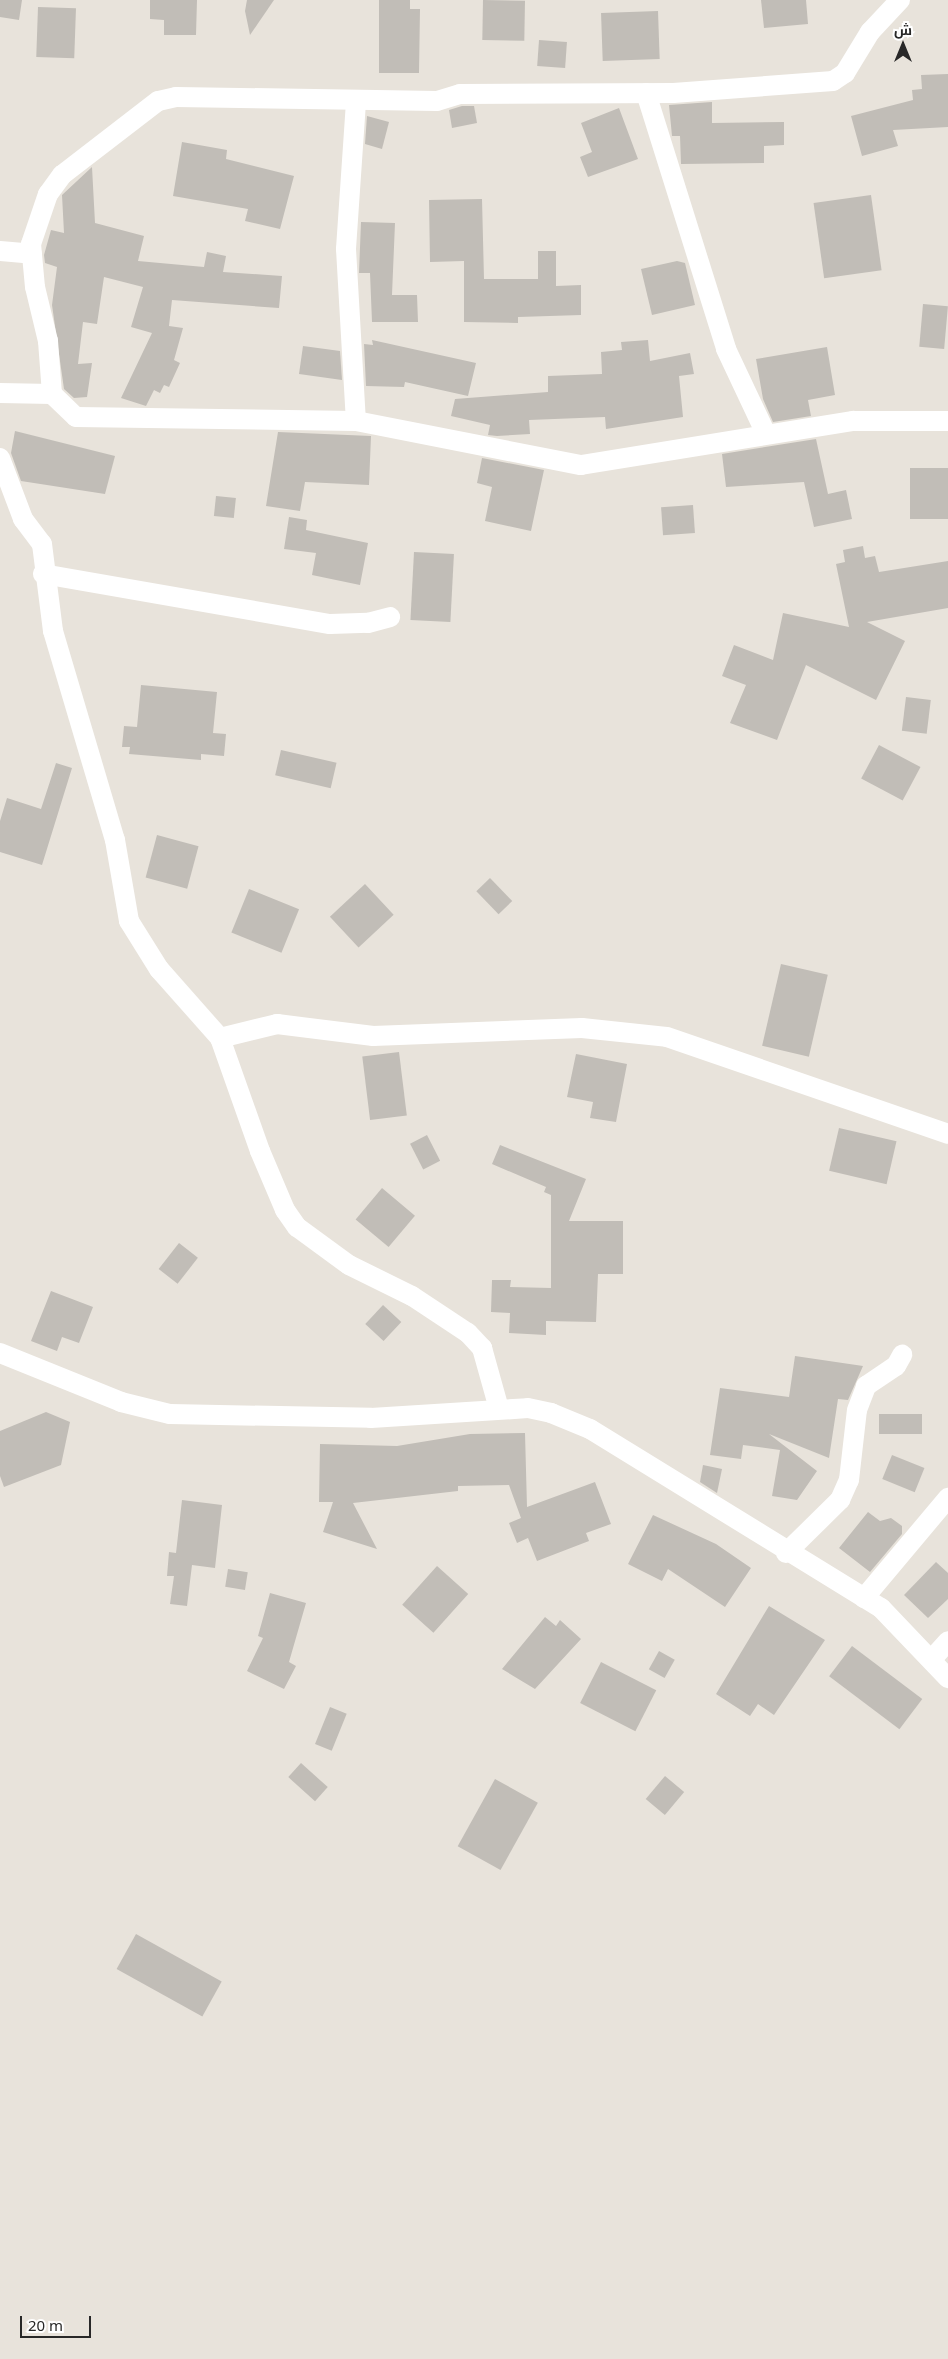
<!DOCTYPE html>
<meta charset="utf-8">
<style>
body{margin:0}
#map{position:relative;width:948px;height:2359px;overflow:hidden;background:#e8e3db;font-family:"Noto Sans",Cairo,sans-serif}
div>[style]{position:absolute}
[style*='--x']{left:calc(var(--x)*1px);top:calc(var(--y)*1px);width:calc(var(--w)*1px);rotate:calc(var(--a)*1deg)}
.building>*{inset:0;background:#c1bdb7;transform-origin:0 0}
.minor>*{height:20px;margin:-10px;padding:0 10px;transform-origin:10px;border-radius:10px;background:#fff}
span{translate:-50% -50%;white-space:nowrap;text-align:center;line-height:1.15;-webkit-text-stroke:4px #fff;paint-order:stroke}
.north{position:absolute;left:878px;top:20px;width:50px;height:50px;-webkit-text-stroke:4px #fff;paint-order:stroke;rotate:0deg;font-size:14px;font-weight:700;line-height:20px;text-align:center;color:#282828}
.north::after{content:'';display:block;margin:auto;width:18px;height:22px;background:#282828;clip-path:polygon(50% 0,100% 100%,50% 72%,0 100%)}
.scale{position:absolute;left:20px;top:2316px;width:71px;height:22px;box-sizing:border-box;border:2px solid #282828;border-top:0;padding-left:6px;font-size:15px;line-height:18px;white-space:nowrap;color:#282828;-webkit-text-stroke:4px #fff;paint-order:stroke}
</style>
<div id="map">
<div class="building">
<div style="clip-path:polygon(0 0,22px 0,19px 20px,0 17px)"></div>
<div style="clip-path:polygon(150px 0,197px 0,196px 35px,164px 35px,164px 20px,150px 19px)"></div>
<div style="clip-path:polygon(247px 0,274px 0,250px 35px,245px 11px)"></div>
<div style="clip-path:polygon(379px 0,410px 0,410px 9px,420px 9px,419px 73px,379px 73px)"></div>
<div style="left:483px;top:0;width:42px;height:40px;rotate:1deg"></div>
<div style="clip-path:polygon(761px 0,806px 0,808px 24px,764px 28px)"></div>
<div style="left:38px;top:7px;width:38px;height:50px;rotate:2deg"></div>
<div style="left:658px;top:11px;width:48px;height:57px;rotate:88deg"></div>
<div style="left:539px;top:40px;width:28px;height:26px;rotate:4deg"></div>
<div style="clip-path:polygon(948px 74px,948px 127px,893px 130px,898px 146px,862px 156px,851px 116px,913px 100px,912px 90px,922px 89px,921px 75px)"></div>
<div style="clip-path:polygon(712px 102px,712px 123px,784px 122px,784px 145px,764px 146px,764px 163px,681px 164px,680px 136px,672px 136px,669px 105px)"></div>
<div style="clip-path:polygon(462px 106px,474px 106px,477px 123px,452px 128px,449px 110px)"></div>
<div style="clip-path:polygon(619px 108px,638px 159px,588px 177px,580px 157px,592px 152px,581px 123px)"></div>
<div style="clip-path:polygon(367px 116px,389px 122px,382px 149px,365px 144px)"></div>
<div style="clip-path:polygon(182px 142px,227px 150px,226px 159px,294px 176px,280px 229px,245px 221px,248px 209px,173px 196px)"></div>
<div style="clip-path:polygon(92px 167px,95px 223px,144px 236px,138px 261px,204px 267px,207px 252px,226px 256px,223px 272px,282px 276px,279px 308px,172px 300px,169px 326px,183px 328px,174px 360px,180px 363px,169px 387px,164px 385px,160px 393px,154px 390px,146px 406px,121px 398px,152px 333px,131px 327px,143px 287px,104px 277px,97px 324px,83px 322px,78px 364px,92px 363px,87px 397px,74px 398px,64px 389px,52px 305px,57px 267px,45px 263px,44px 255px,51px 230px,64px 233px,62px 195px)"></div>
<div style="left:871px;top:195px;width:76px;height:58px;rotate:82deg"></div>
<div style="clip-path:polygon(482px 199px,484px 279px,538px 279px,538px 251px,556px 251px,556px 286px,581px 285px,581px 315px,518px 317px,518px 323px,464px 322px,464px 261px,430px 262px,429px 200px)"></div>
<div style="clip-path:polygon(361px 222px,395px 223px,392px 295px,417px 295px,418px 322px,372px 322px,370px 273px,359px 273px)"></div>
<div style="clip-path:polygon(677px 261px,685px 263px,695px 305px,652px 315px,641px 269px)"></div>
<div style="left:923px;top:304px;width:25px;height:43px;rotate:5deg"></div>
<div style="clip-path:polygon(372px 340px,476px 363px,468px 396px,405px 382px,404px 387px,366px 386px,364px 344px,373px 345px)"></div>
<div style="clip-path:polygon(648px 340px,650px 361px,690px 353px,694px 374px,679px 376px,683px 417px,606px 429px,605px 417px,529px 420px,530px 434px,497px 436px,488px 435px,490px 425px,451px 416px,455px 399px,548px 392px,548px 376px,602px 374px,601px 352px,622px 350px,621px 342px)"></div>
<div style="clip-path:polygon(303px 346px,340px 351px,342px 380px,299px 374px)"></div>
<div style="clip-path:polygon(827px 347px,835px 395px,808px 400px,811px 416px,773px 422px,763px 399px,756px 359px)"></div>
<div style="clip-path:polygon(15px 431px,115px 456px,105px 494px,21px 481px,11px 453px)"></div>
<div style="clip-path:polygon(278px 432px,371px 436px,369px 485px,305px 482px,300px 511px,266px 506px)"></div>
<div style="clip-path:polygon(816px 439px,828px 494px,846px 490px,852px 519px,814px 527px,804px 482px,726px 487px,722px 454px)"></div>
<div style="clip-path:polygon(482px 458px,544px 470px,531px 531px,485px 521px,492px 487px,477px 483px)"></div>
<div style="left:948px;top:468px;width:51px;height:38px;rotate:90deg"></div>
<div style="left:216px;top:496px;width:20px;height:20px;rotate:6deg"></div>
<div style="left:693px;top:505px;width:28px;height:32px;rotate:86deg"></div>
<div style="clip-path:polygon(289px 517px,307px 520px,306px 530px,368px 543px,360px 585px,312px 575px,316px 553px,284px 549px)"></div>
<div style="clip-path:polygon(863px 546px,865px 558px,875px 556px,879px 572px,948px 561px,948px 608px,867px 622px,905px 641px,876px 700px,806px 665px,777px 740px,730px 723px,746px 685px,722px 676px,734px 645px,773px 660px,783px 613px,849px 627px,836px 564px,845px 562px,843px 550px)"></div>
<div style="left:414px;top:552px;width:40px;height:68px;rotate:3deg"></div>
<div style="clip-path:polygon(141px 685px,217px 692px,213px 733px,226px 734px,224px 756px,201px 754px,201px 760px,129px 754px,130px 747px,122px 747px,124px 726px,137px 727px)"></div>
<div style="left:906px;top:697px;width:25px;height:34px;rotate:7deg"></div>
<div style="left:879px;top:745px;width:47px;height:38px;rotate:28deg"></div>
<div style="left:281px;top:750px;width:57px;height:26px;rotate:13deg"></div>
<div style="clip-path:polygon(56px 763px,72px 768px,42px 865px,0 852px,0 821px,7px 798px,41px 809px)"></div>
<div style="left:157px;top:835px;width:43px;height:44px;rotate:15deg"></div>
<div style="left:490px;top:878px;width:32px;height:19px;rotate:46deg"></div>
<div style="left:365px;top:884px;width:42px;height:48px;rotate:47deg"></div>
<div style="left:249px;top:889px;width:54px;height:47px;rotate:22deg"></div>
<div style="left:781px;top:964px;width:48px;height:84px;rotate:13deg"></div>
<div style="left:399px;top:1052px;width:64px;height:37px;rotate:83deg"></div>
<div style="clip-path:polygon(576px 1054px,627px 1064px,616px 1122px,590px 1118px,593px 1102px,567px 1097px)"></div>
<div style="left:839px;top:1128px;width:59px;height:44px;rotate:13deg"></div>
<div style="left:427px;top:1135px;width:29px;height:19px;rotate:63deg"></div>
<div style="clip-path:polygon(500px 1145px,586px 1179px,569px 1221px,623px 1221px,623px 1274px,598px 1274px,596px 1322px,546px 1321px,546px 1335px,509px 1333px,510px 1313px,491px 1312px,492px 1280px,511px 1280px,510px 1287px,551px 1288px,551px 1195px,544px 1192px,546px 1187px,492px 1164px)"></div>
<div style="left:382px;top:1188px;width:43px;height:41px;rotate:40deg"></div>
<div style="left:179px;top:1243px;width:24px;height:33px;rotate:38deg"></div>
<div style="clip-path:polygon(51px 1291px,93px 1307px,79px 1343px,62px 1337px,57px 1351px,31px 1341px)"></div>
<div style="left:383px;top:1305px;width:25px;height:26px;rotate:43deg"></div>
<div style="clip-path:polygon(795px 1356px,863px 1366px,848px 1400px,838px 1399px,829px 1458px,769px 1434px,817px 1471px,797px 1500px,772px 1496px,780px 1450px,743px 1445px,741px 1459px,710px 1455px,720px 1388px,789px 1397px)"></div>
<div style="clip-path:polygon(46px 1412px,70px 1422px,61px 1465px,4px 1487px,0 1476px,0 1431px)"></div>
<div style="left:879px;top:1414px;width:43px;height:20px"></div>
<div style="clip-path:polygon(525px 1433px,527px 1507px,595px 1482px,611px 1524px,586px 1533px,589px 1541px,537px 1561px,528px 1538px,517px 1543px,509px 1523px,521px 1518px,509px 1485px,458px 1486px,458px 1491px,353px 1503px,377px 1549px,323px 1532px,333px 1502px,319px 1502px,320px 1444px,397px 1446px,470px 1434px)"></div>
<div style="left:892px;top:1455px;width:35px;height:26px;rotate:22deg"></div>
<div style="clip-path:polygon(703px 1465px,722px 1469px,717px 1493px,700px 1482px)"></div>
<div style="clip-path:polygon(182px 1500px,222px 1505px,215px 1568px,192px 1565px,187px 1606px,170px 1604px,174px 1576px,167px 1576px,169px 1552px,176px 1553px)"></div>
<div style="clip-path:polygon(868px 1512px,880px 1521px,891px 1518px,902px 1526px,902px 1534px,870px 1572px,839px 1548px)"></div>
<div style="clip-path:polygon(653px 1515px,716px 1544px,751px 1568px,725px 1607px,668px 1569px,662px 1581px,628px 1564px)"></div>
<div style="clip-path:polygon(936px 1562px,948px 1573px,948px 1599px,928px 1618px,904px 1595px)"></div>
<div style="left:437px;top:1566px;width:42px;height:52px;rotate:42deg"></div>
<div style="left:228px;top:1569px;width:20px;height:18px;rotate:9deg"></div>
<div style="clip-path:polygon(270px 1593px,306px 1603px,289px 1662px,296px 1666px,284px 1689px,247px 1671px,263px 1638px,258px 1636px)"></div>
<div style="clip-path:polygon(769px 1606px,825px 1640px,774px 1715px,758px 1704px,750px 1716px,716px 1694px)"></div>
<div style="clip-path:polygon(545px 1617px,556px 1626px,560px 1620px,581px 1639px,535px 1689px,502px 1669px)"></div>
<div style="left:852px;top:1646px;width:88px;height:38px;rotate:37deg"></div>
<div style="left:659px;top:1651px;width:18px;height:21px;rotate:29deg"></div>
<div style="left:601px;top:1662px;width:62px;height:46px;rotate:27deg"></div>
<div style="left:330px;top:1707px;width:18px;height:40px;rotate:22deg"></div>
<div style="left:301px;top:1763px;width:36px;height:19px;rotate:42deg"></div>
<div style="left:665px;top:1776px;width:25px;height:30px;rotate:40deg"></div>
<div style="left:495px;top:1779px;width:49px;height:77px;rotate:29deg"></div>
<div style="left:136px;top:1934px;width:98px;height:40px;rotate:29deg"></div>
</div>
<div class="minor">
<div style="--x:900;--y:0;--w:44;--a:133.2"></div>
<div style="--x:870;--y:32;--w:48;--a:121.4"></div>
<div style="--x:845;--y:73;--w:14;--a:146"></div>
<div style="--x:833;--y:81;--w:160;--a:175.7"></div>
<div style="--x:673;--y:93;--w:213;--a:179.7"></div>
<div style="--x:460;--y:94;--w:24;--a:163"></div>
<div style="--x:437;--y:101;--w:261;--a:-179.1"></div>
<div style="--x:176;--y:97;--w:18;--a:167"></div>
<div style="--x:158;--y:101;--w:121;--a:142.4"></div>
<div style="--x:62;--y:175;--w:24;--a:126"></div>
<div style="--x:48;--y:194;--w:53;--a:108.8"></div>
<div style="--x:31;--y:244;--w:43;--a:84.7"></div>
<div style="--x:35;--y:287;--w:56;--a:76.5"></div>
<div style="--x:48;--y:341;--w:53;--a:85.7"></div>
<div style="--x:52;--y:394;--w:33;--a:44"></div>
<div style="--x:76;--y:417;--w:280;--a:0.8"></div>
<div style="--x:356;--y:421;--w:229;--a:11.1"></div>
<div style="--x:581;--y:465;--w:276;--a:-9.2"></div>
<div style="--x:853;--y:421;--w:95;--a:0"></div>
<div style="--x:646;--y:93;--w:268;--a:72.6"></div>
<div style="--x:726;--y:349;--w:94;--a:64.8"></div>
<div style="--x:356;--y:102;--w:147;--a:93.9"></div>
<div style="--x:346;--y:249;--w:172;--a:86.7"></div>
<div style="--x:0;--y:251;--w:32;--a:5"></div>
<div style="--x:0;--y:393;--w:52;--a:1.1"></div>
<div style="--x:0;--y:458;--w:65;--a:69.3"></div>
<div style="--x:23;--y:519;--w:31;--a:53"></div>
<div style="--x:42;--y:544;--w:88;--a:82.8"></div>
<div style="--x:53;--y:631;--w:218;--a:73.5"></div>
<div style="--x:115;--y:840;--w:82;--a:80.2"></div>
<div style="--x:129;--y:921;--w:57;--a:58"></div>
<div style="--x:159;--y:969;--w:92;--a:48.5"></div>
<div style="--x:220;--y:1038;--w:120;--a:70.5"></div>
<div style="--x:260;--y:1151;--w:64;--a:67"></div>
<div style="--x:285;--y:1210;--w:21;--a:55"></div>
<div style="--x:297;--y:1227;--w:64;--a:36.2"></div>
<div style="--x:349;--y:1265;--w:70;--a:26.2"></div>
<div style="--x:412;--y:1296;--w:67;--a:33.5"></div>
<div style="--x:468;--y:1333;--w:21;--a:47"></div>
<div style="--x:482;--y:1348;--w:63;--a:74.4"></div>
<div style="--x:43;--y:574;--w:291;--a:9.9"></div>
<div style="--x:330;--y:624;--w:38;--a:-2"></div>
<div style="--x:368;--y:623;--w:23;--a:-15"></div>
<div style="--x:220;--y:1038;--w:59;--a:-13.8"></div>
<div style="--x:277;--y:1024;--w:97;--a:7.1"></div>
<div style="--x:373;--y:1036;--w:209;--a:-2.2"></div>
<div style="--x:582;--y:1028;--w:85;--a:6"></div>
<div style="--x:667;--y:1037;--w:297;--a:19"></div>
<div style="--x:0;--y:1353;--w:131;--a:22"></div>
<div style="--x:121;--y:1402;--w:50;--a:13.8"></div>
<div style="--x:170;--y:1414;--w:201;--a:1.1"></div>
<div style="--x:371;--y:1418;--w:157;--a:-3.6"></div>
<div style="--x:528;--y:1408;--w:24;--a:12"></div>
<div style="--x:551;--y:1413;--w:42;--a:22.3"></div>
<div style="--x:590;--y:1429;--w:342;--a:31.6"></div>
<div style="--x:881;--y:1608;--w:97;--a:46.3"></div>
<div style="--x:786;--y:1553;--w:76;--a:-44.5"></div>
<div style="--x:840;--y:1500;--w:22;--a:-66"></div>
<div style="--x:849;--y:1480;--w:70;--a:-83.5"></div>
<div style="--x:857;--y:1410;--w:26;--a:-69"></div>
<div style="--x:866;--y:1386;--w:36;--a:-34"></div>
<div style="--x:896;--y:1366;--w:13;--a:-61"></div>
<div style="--x:864;--y:1598;--w:131;--a:-50"></div>
<div style="--x:932;--y:1659;--w:24;--a:-48"></div>
</div>
<div class="north">ش</div>
<div class="scale">20 m</div>
</div>
